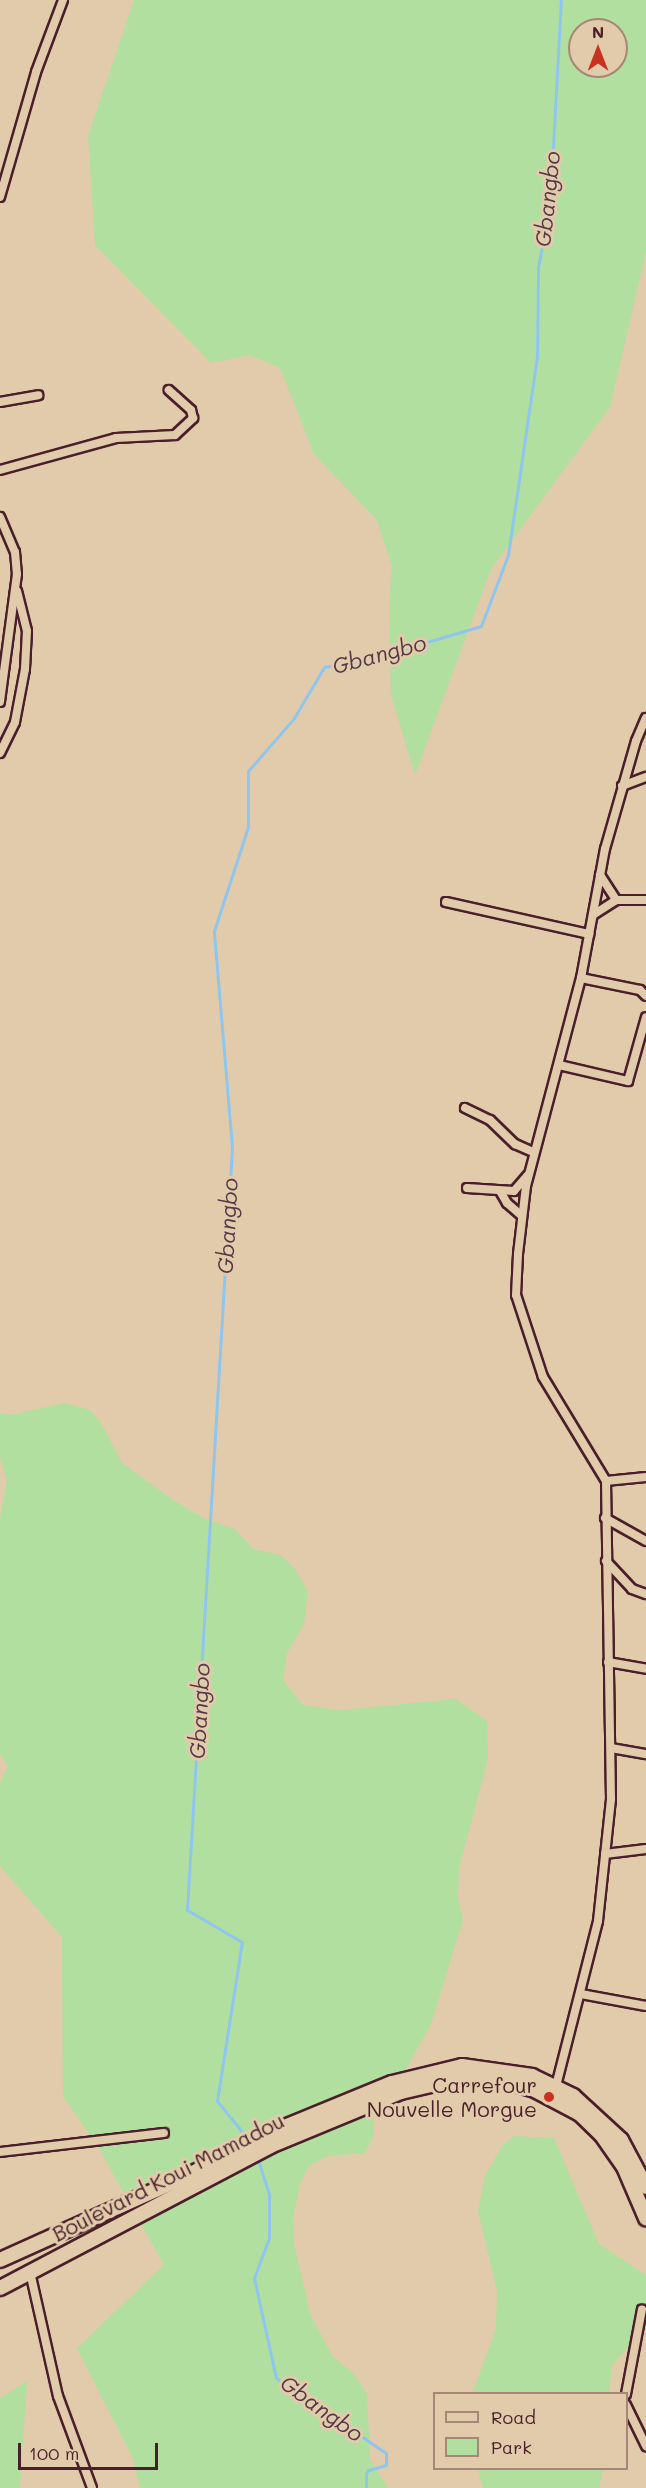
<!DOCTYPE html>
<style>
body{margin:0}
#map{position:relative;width:646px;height:2488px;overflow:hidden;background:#e1cbaa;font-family:Mali,sans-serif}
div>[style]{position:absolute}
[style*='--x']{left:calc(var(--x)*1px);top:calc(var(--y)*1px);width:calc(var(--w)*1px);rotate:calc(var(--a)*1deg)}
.green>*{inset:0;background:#b0df9f}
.stream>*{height:3px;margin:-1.5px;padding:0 1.5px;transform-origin:1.5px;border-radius:1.5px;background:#90c6ee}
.roads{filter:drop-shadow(2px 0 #4a1f2b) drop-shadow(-2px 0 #4a1f2b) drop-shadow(0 2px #4a1f2b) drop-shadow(0 -2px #4a1f2b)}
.street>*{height:8px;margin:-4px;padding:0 4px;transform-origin:4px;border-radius:4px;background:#e1cbaa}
.primary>*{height:14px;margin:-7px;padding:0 7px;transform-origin:7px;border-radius:7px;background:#e1cbaa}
.dots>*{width:16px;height:16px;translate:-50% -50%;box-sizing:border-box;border:3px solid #e1cbaa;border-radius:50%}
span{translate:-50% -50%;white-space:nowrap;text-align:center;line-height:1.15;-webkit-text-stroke:6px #e1cbaa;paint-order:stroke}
.poi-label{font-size:21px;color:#4a1f2b}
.right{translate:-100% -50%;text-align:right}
.street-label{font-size:21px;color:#4a1f2b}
.water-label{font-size:22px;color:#543848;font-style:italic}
.legend{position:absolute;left:433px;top:2392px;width:195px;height:78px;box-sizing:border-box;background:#e1cbaa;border:2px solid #a58677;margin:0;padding:8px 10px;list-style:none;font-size:18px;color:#4a1f2b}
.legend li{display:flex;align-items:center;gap:12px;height:30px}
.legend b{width:30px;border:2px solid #a58677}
.north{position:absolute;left:568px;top:18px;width:60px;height:60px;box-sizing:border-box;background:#e1cbaa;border:2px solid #a58677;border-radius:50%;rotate:0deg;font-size:16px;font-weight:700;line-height:24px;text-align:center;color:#4a1f2b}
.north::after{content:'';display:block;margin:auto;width:21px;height:27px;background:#c8321e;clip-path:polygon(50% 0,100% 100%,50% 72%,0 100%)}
.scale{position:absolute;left:18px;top:2443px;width:140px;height:27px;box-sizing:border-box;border:3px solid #4a1f2b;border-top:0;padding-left:8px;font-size:18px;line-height:21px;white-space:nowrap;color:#4a1f2b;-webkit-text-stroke:4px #e1cbaa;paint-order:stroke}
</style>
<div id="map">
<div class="green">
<div style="clip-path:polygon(evenodd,134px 0,646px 0,646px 252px,610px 407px,491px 569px,415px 775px,391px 695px,389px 606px,392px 567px,377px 520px,314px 454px,280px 368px,249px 355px,211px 363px,95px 245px,88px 136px,134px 0,580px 30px,616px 30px,616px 66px,580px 66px,580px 30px)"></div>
<div style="clip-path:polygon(65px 1403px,90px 1410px,100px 1421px,122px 1463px,173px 1500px,203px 1518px,235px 1529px,253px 1549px,281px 1555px,295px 1569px,308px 1591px,304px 1624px,287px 1653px,283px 1680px,303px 1705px,341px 1710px,456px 1699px,487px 1721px,488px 1759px,459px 1868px,458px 1898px,463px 1920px,431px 2024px,391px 2096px,374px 2117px,373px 2137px,365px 2153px,328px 2156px,309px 2166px,300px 2184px,293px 2219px,294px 2244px,311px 2316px,333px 2357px,353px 2373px,367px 2394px,370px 2459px,388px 2488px,140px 2488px,133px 2459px,77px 2348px,164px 2265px,97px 2145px,63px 2096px,62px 1937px,0 1866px,0 1783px,8px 1766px,0 1754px,0 1518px,7px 1480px,0 1458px,0 1413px,10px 1415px)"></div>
<div style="clip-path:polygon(514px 2136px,554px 2138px,599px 2244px,646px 2275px,646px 2328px,612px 2365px,609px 2393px,472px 2394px,496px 2329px,497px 2291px,478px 2211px,485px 2176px,502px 2146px)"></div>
<div style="clip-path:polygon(27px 2381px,20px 2488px,0 2488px,0 2398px)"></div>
<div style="clip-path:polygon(478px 2469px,478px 2468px,603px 2469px,599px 2488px,483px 2488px)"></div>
</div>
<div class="stream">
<div style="--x:249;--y:2140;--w:50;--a:-129.4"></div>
<div style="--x:217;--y:2101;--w:161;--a:-81.1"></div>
<div style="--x:242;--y:1942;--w:64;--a:-149.8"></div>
<div style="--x:187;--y:1910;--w:764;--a:-86.62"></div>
<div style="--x:232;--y:1147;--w:217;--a:-94.8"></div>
<div style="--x:214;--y:931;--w:109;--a:-71.9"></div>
<div style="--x:248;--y:827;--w:56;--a:-90"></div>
<div style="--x:248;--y:771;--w:70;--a:-49"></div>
<div style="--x:294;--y:718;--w:59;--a:-59.5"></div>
<div style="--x:324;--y:667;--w:46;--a:-10.1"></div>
<div style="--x:369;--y:659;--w:117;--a:-16.4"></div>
<div style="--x:481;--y:626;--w:76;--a:-69.2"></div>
<div style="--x:508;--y:555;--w:201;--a:-81.7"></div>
<div style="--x:537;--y:356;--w:88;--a:-89.3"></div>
<div style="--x:538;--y:268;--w:67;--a:-79.7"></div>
<div style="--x:550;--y:202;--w:202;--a:-86.9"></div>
<div style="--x:257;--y:2157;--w:40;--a:72"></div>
<div style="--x:269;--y:2195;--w:43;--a:90"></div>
<div style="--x:269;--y:2238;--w:43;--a:110.6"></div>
<div style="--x:254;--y:2278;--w:102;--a:77.6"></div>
<div style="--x:276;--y:2378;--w:133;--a:34.3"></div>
<div style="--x:386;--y:2453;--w:12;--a:90"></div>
<div style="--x:386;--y:2465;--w:19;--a:164"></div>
<div style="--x:368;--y:2470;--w:4;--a:117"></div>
<div style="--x:366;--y:2474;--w:14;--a:90"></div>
</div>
<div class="roads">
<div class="street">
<div style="--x:0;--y:197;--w:130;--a:-73.9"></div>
<div style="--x:36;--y:72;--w:77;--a:-69.4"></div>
<div style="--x:0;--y:402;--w:39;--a:-10"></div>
<div style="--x:0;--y:470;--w:120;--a:-15.4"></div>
<div style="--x:116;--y:438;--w:59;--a:-2.9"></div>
<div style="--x:175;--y:435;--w:25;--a:-43"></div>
<div style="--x:193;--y:418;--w:8;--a:-104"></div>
<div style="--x:191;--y:410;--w:30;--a:-138"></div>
<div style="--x:0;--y:517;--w:38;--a:67"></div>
<div style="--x:15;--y:552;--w:22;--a:85"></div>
<div style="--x:17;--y:574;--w:129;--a:97.6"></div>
<div style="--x:0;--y:753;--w:34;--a:-64"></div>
<div style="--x:15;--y:722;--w:54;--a:-79.3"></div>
<div style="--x:25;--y:669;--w:38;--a:-87"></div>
<div style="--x:27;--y:631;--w:41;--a:-104"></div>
<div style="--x:622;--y:786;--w:26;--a:-21"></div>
<div style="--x:600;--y:875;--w:30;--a:57"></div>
<div style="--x:446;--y:902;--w:147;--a:12.6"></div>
<div style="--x:593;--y:915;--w:27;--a:-33"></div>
<div style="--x:616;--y:900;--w:30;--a:0"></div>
<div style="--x:581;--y:978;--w:60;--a:11.5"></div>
<div style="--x:640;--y:990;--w:8;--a:45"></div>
<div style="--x:559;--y:1065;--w:71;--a:13.1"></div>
<div style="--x:628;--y:1081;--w:66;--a:-74.3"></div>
<div style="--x:465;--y:1108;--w:28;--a:26"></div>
<div style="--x:490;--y:1120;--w:35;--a:44"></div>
<div style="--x:515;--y:1144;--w:20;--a:24"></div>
<div style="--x:467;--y:1188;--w:47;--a:3.7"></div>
<div style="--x:514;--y:1191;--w:21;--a:-49"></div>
<div style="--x:500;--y:1191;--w:14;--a:60"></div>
<div style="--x:507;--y:1203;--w:18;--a:41"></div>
<div style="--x:606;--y:1481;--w:40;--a:-5.7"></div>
<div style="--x:605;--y:1518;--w:47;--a:29.3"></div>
<div style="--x:606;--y:1561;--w:38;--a:47"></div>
<div style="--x:632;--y:1589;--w:15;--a:20"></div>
<div style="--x:608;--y:1662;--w:39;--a:10"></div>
<div style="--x:611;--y:1748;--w:36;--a:10"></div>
<div style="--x:605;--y:1854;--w:41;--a:-7"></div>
<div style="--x:581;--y:1994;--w:66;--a:10.5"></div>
<div style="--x:556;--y:2086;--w:170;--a:-75.7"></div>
<div style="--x:598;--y:1921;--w:123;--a:-83.9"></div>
<div style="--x:611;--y:1799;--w:318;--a:-90.9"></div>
<div style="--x:606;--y:1481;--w:122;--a:-121.2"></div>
<div style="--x:543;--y:1377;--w:86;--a:-108.2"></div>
<div style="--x:516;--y:1295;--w:41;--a:-87.2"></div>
<div style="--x:518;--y:1254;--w:68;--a:-83.3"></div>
<div style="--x:526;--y:1186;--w:215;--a:-75.2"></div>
<div style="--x:581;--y:978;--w:131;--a:-79.5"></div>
<div style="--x:605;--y:849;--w:112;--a:-74"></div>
<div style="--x:636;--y:741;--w:25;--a:-67"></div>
<div style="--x:0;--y:2152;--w:165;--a:-6.6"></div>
<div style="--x:30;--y:2272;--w:127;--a:77.3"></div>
<div style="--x:58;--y:2396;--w:98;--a:69.7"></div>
<div style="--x:626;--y:2394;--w:86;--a:-79.3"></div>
<div style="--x:626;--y:2405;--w:46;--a:64"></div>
</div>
<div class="primary">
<div style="--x:0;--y:2260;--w:209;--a:-24.2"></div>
<div style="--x:191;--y:2174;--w:84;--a:-27.8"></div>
<div style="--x:265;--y:2135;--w:137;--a:-22.3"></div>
<div style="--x:392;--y:2083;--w:72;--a:-13.7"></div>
<div style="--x:462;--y:2066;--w:71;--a:8.1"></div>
<div style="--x:532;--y:2076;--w:46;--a:26"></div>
<div style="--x:573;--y:2096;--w:65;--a:42.5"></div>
<div style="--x:621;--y:2140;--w:53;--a:62"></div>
<div style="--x:0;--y:2288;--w:305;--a:-27.7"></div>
<div style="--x:270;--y:2146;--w:142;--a:-22.4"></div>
<div style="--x:401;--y:2092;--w:62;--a:-13.1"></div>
<div style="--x:461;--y:2078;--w:36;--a:2"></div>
<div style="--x:497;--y:2079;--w:37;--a:16"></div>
<div style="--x:533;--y:2089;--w:53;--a:28"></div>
<div style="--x:580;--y:2114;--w:29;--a:44"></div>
<div style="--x:601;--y:2134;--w:40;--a:55.1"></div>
<div style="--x:624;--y:2167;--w:56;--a:66.7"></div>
</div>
</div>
<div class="dots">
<div style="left:549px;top:2097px;background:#c8321e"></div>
</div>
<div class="poi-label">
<span class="right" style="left:537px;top:2097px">Carrefour<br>Nouvelle Morgue</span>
</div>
<div class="street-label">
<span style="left:168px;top:2177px;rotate:-27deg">Boulevard Koui Mamadou</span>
</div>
<div class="water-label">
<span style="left:547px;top:199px;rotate:-84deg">Gbangbo</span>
<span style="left:379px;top:654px;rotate:-15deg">Gbangbo</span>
<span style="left:227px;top:1226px;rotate:-87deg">Gbangbo</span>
<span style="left:199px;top:1711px;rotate:-87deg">Gbangbo</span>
<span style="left:322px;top:2408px;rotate:36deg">Gbangbo</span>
</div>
<ul class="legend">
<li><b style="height:8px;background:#e1cbaa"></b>Road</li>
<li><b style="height:16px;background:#b0df9f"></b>Park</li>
</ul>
<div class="north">N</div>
<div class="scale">100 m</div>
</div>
